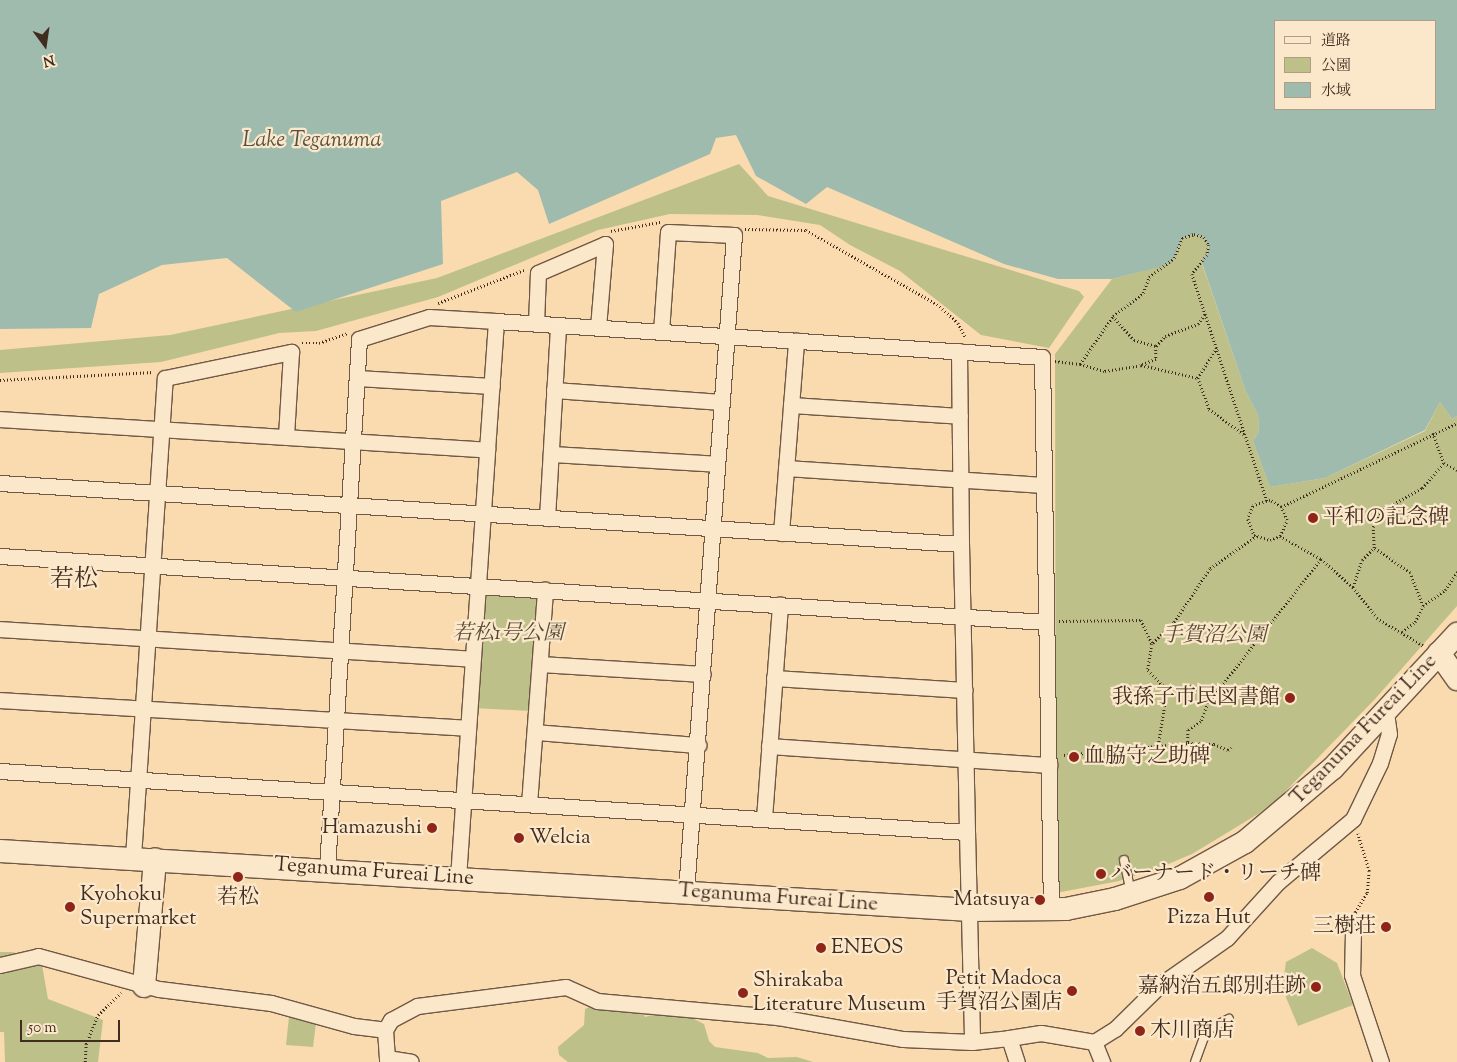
<!DOCTYPE html>
<meta charset="utf-8">
<style>
body{margin:0}
#map{position:relative;width:1457px;height:1062px;overflow:hidden;background:#f9dbaf;font-family:"Sorts Mill Goudy","Noto Serif JP",serif}
div>[style]{position:absolute}
[style*='--x']{left:calc(var(--x)*1px);top:calc(var(--y)*1px);width:calc(var(--w)*1px);rotate:calc(var(--a)*1deg)}
.green>*{inset:0;background:#bec08a}
.water>*{inset:0;background:#9ebbad}
.path>*{height:2.5px;margin-top:-1.25px;transform-origin:0;background:repeating-linear-gradient(90deg,#412c20 0 1px,transparent 0 3.5px)}
.roads{filter:drop-shadow(1px 0 #6f5844) drop-shadow(-1px 0 #6f5844) drop-shadow(0 1px #6f5844) drop-shadow(0 -1px #6f5844)}
.lane>*{height:8px;margin:-4px;padding:0 4px;transform-origin:4px;border-radius:4px;background:#fbe8cb}
.street>*{height:15px;margin:-7.5px;padding:0 7.5px;transform-origin:7.5px;border-radius:7.5px;background:#fbe8cb}
.secondary>*{height:22px;margin:-11px;padding:0 11px;transform-origin:11px;border-radius:11px;background:#fbe8cb}
.dots>*{width:14px;height:14px;translate:-50% -50%;box-sizing:border-box;border:2px solid #fbe8cb;border-radius:50%}
span{translate:-50% -50%;white-space:nowrap;text-align:center;line-height:1.15;-webkit-text-stroke:4.5px #fbe8cb;paint-order:stroke}
.poi-label{font-size:21px;color:#412c20}
.left{translate:0 -50%;text-align:left}
.right{translate:-100% -50%;text-align:right}
.park-label{font-size:21px;color:#5a4a35;font-style:italic}
.street-label{font-size:21px;color:#412c20}
.water-label{font-size:22px;color:#585043;font-style:italic}
.quarter-label{font-size:24px;color:#412c20}
.legend{position:absolute;left:1274px;top:20px;width:162px;height:90px;box-sizing:border-box;background:#fbe8cb;border:1px solid #b19d87;margin:0;padding:6px 9px;list-style:none;font-size:15px;color:#412c20}
.legend li{display:flex;align-items:center;gap:10px;height:25px}
.legend b{width:25px;border:1px solid #b19d87}
.north{position:absolute;left:20px;top:20px;width:50px;height:50px;-webkit-text-stroke:4px #fbe8cb;paint-order:stroke;rotate:166deg;font-size:14px;font-weight:700;line-height:20px;text-align:center;color:#412c20}
.north::after{content:'';display:block;margin:auto;width:18px;height:22px;background:#412c20;clip-path:polygon(50% 0,100% 100%,50% 72%,0 100%)}
.scale{position:absolute;left:20px;top:1020px;width:100px;height:22px;box-sizing:border-box;border:2px solid #412c20;border-top:0;padding-left:6px;font-size:15px;line-height:18px;white-space:nowrap;color:#412c20;-webkit-text-stroke:4px #fbe8cb;paint-order:stroke}
</style>
<div id="map">
<div class="green">
<div style="clip-path:polygon(739px 164px,768px 196px,1079px 291px,1084px 297px,1049px 348px,981px 335px,900px 271px,850px 245px,820px 225px,757px 215px,670px 214px,598px 230px,438px 297px,316px 331px,279px 333px,161px 362px,0 373px,0 350px,170px 335px,437px 278px)"></div>
<div style="clip-path:polygon(1194px 234px,1204px 237px,1209px 245px,1207px 255px,1201px 261px,1246px 392px,1258px 415px,1259px 432px,1253px 441px,1270px 487px,1325px 478px,1425px 431px,1440px 402px,1452px 419px,1457px 416px,1457px 606px,1375px 699px,1280px 797px,1258px 814px,1192px 854px,1166px 865px,1119px 881px,1056px 893px,1055px 354px,1112px 279px,1139px 272px,1174px 258px,1182px 238px)"></div>
<div style="clip-path:polygon(481px 593px,536px 597px,541px 601px,530px 711px,474px 708px)"></div>
<div style="clip-path:polygon(1312px 948px,1337px 963px,1353px 1005px,1298px 1026px,1282px 988px,1286px 962px)"></div>
<div style="clip-path:polygon(0 952px,13px 952px,42px 965px,48px 999px,103px 1020px,98px 1062px,5px 1062px,4px 1032px,0 1032px)"></div>
<div style="clip-path:polygon(592px 1006px,640px 1010px,645px 1017px,662px 1012px,688px 1016px,704px 1024px,709px 1041px,715px 1047px,758px 1053px,768px 1058px,797px 1057px,813px 1062px,568px 1062px,559px 1055px,558px 1047px,584px 1025px,585px 1009px)"></div>
<div style="clip-path:polygon(289px 1017px,316px 1023px,313px 1047px,286px 1045px)"></div>
</div>
<div class="water">
<div style="clip-path:polygon(evenodd,0 0,1457px 0,1457px 416px,1452px 419px,1440px 402px,1425px 430px,1325px 478px,1270px 487px,1253px 441px,1259px 432px,1258px 415px,1246px 392px,1201px 260px,1207px 255px,1209px 246px,1204px 237px,1194px 234px,1182px 238px,1174px 258px,1163px 266px,1112px 279px,1058px 279px,1004px 264px,827px 187px,806px 204px,756px 176px,736px 135px,716px 138px,710px 154px,549px 224px,538px 190px,517px 172px,441px 201px,443px 264px,296px 312px,227px 258px,162px 265px,99px 294px,91px 328px,0 329px,0 0,1276px 21px,1436px 21px,1436px 109px,1276px 109px,1276px 21px)"></div>
</div>
<div class="path">
<div style="--x:745;--y:229;--w:61;--a:0.9"></div>
<div style="--x:806;--y:230;--w:150;--a:29.5"></div>
<div style="--x:937;--y:304;--w:28;--a:42"></div>
<div style="--x:958;--y:323;--w:17;--a:62"></div>
<div style="--x:611;--y:231;--w:50;--a:-10.4"></div>
<div style="--x:438;--y:303;--w:92;--a:-21"></div>
<div style="--x:1113;--y:316;--w:32;--a:49"></div>
<div style="--x:1134;--y:340;--w:23;--a:15"></div>
<div style="--x:1156;--y:346;--w:13;--a:90"></div>
<div style="--x:1156;--y:359;--w:15;--a:157"></div>
<div style="--x:302;--y:343;--w:17;--a:0"></div>
<div style="--x:319;--y:343;--w:31;--a:-19"></div>
<div style="--x:1156;--y:346;--w:13;--a:-48"></div>
<div style="--x:1165;--y:336;--w:35;--a:-20"></div>
<div style="--x:1198;--y:324;--w:14;--a:-56"></div>
<div style="--x:1217;--y:348;--w:36;--a:122"></div>
<div style="--x:1198;--y:378;--w:33;--a:70"></div>
<div style="--x:1209;--y:409;--w:44;--a:35.8"></div>
<div style="--x:1055;--y:361;--w:25;--a:7"></div>
<div style="--x:1080;--y:364;--w:58;--a:-55.5"></div>
<div style="--x:1113;--y:316;--w:38;--a:-37"></div>
<div style="--x:1143;--y:293;--w:17;--a:-69"></div>
<div style="--x:1149;--y:277;--w:31;--a:-37"></div>
<div style="--x:1174;--y:258;--w:22;--a:-68"></div>
<div style="--x:1182;--y:238;--w:13;--a:-18"></div>
<div style="--x:1194;--y:234;--w:10;--a:17"></div>
<div style="--x:1204;--y:237;--w:9;--a:58"></div>
<div style="--x:1209;--y:245;--w:10;--a:101"></div>
<div style="--x:1207;--y:255;--w:24;--a:128"></div>
<div style="--x:1192;--y:274;--w:239;--a:71.7"></div>
<div style="--x:1080;--y:364;--w:26;--a:16"></div>
<div style="--x:1105;--y:371;--w:36;--a:-9"></div>
<div style="--x:1141;--y:365;--w:58;--a:12.8"></div>
<div style="--x:0;--y:380;--w:154;--a:-3"></div>
<div style="--x:1433;--y:433;--w:32;--a:70"></div>
<div style="--x:1444;--y:463;--w:15;--a:28"></div>
<div style="--x:1281;--y:507;--w:195;--a:-25.5"></div>
<div style="--x:1257;--y:536;--w:57;--a:144.9"></div>
<div style="--x:1210;--y:569;--w:65;--a:123.7"></div>
<div style="--x:1174;--y:623;--w:30;--a:136"></div>
<div style="--x:1152;--y:644;--w:26;--a:99"></div>
<div style="--x:1148;--y:670;--w:28;--a:46"></div>
<div style="--x:1167;--y:690;--w:23;--a:-10"></div>
<div style="--x:1190;--y:686;--w:17;--a:25"></div>
<div style="--x:1205;--y:693;--w:10;--a:73"></div>
<div style="--x:1208;--y:703;--w:183;--a:-51.9"></div>
<div style="--x:1280;--y:536;--w:17;--a:-66"></div>
<div style="--x:1287;--y:520;--w:14;--a:-115"></div>
<div style="--x:1281;--y:507;--w:13;--a:-148"></div>
<div style="--x:1270;--y:500;--w:18;--a:161"></div>
<div style="--x:1253;--y:506;--w:14;--a:111"></div>
<div style="--x:1248;--y:519;--w:17;--a:69"></div>
<div style="--x:1254;--y:535;--w:17;--a:17"></div>
<div style="--x:1270;--y:540;--w:11;--a:-22"></div>
<div style="--x:1280;--y:536;--w:47;--a:29.3"></div>
<div style="--x:1321;--y:559;--w:43;--a:41.2"></div>
<div style="--x:1353;--y:587;--w:39;--a:52"></div>
<div style="--x:1377;--y:618;--w:55;--a:30.8"></div>
<div style="--x:1353;--y:587;--w:28;--a:-72"></div>
<div style="--x:1362;--y:560;--w:17;--a:-45"></div>
<div style="--x:1423;--y:606;--w:35;--a:-112"></div>
<div style="--x:1410;--y:573;--w:44;--a:-145.2"></div>
<div style="--x:1374;--y:548;--w:21;--a:-93"></div>
<div style="--x:1373;--y:527;--w:18;--a:-63"></div>
<div style="--x:1381;--y:511;--w:47;--a:-29.3"></div>
<div style="--x:1422;--y:488;--w:33;--a:-49"></div>
<div style="--x:1059;--y:621;--w:82;--a:-0.7"></div>
<div style="--x:1141;--y:620;--w:26;--a:65"></div>
<div style="--x:1402;--y:632;--w:16;--a:-38"></div>
<div style="--x:1415;--y:622;--w:18;--a:-63"></div>
<div style="--x:1423;--y:606;--w:27;--a:-36"></div>
<div style="--x:1445;--y:590;--w:22;--a:-56"></div>
<div style="--x:1208;--y:703;--w:20;--a:110"></div>
<div style="--x:1201;--y:722;--w:15;--a:148"></div>
<div style="--x:1188;--y:730;--w:13;--a:90"></div>
<div style="--x:1188;--y:743;--w:26;--a:2"></div>
<div style="--x:1214;--y:744;--w:15;--a:23"></div>
<div style="--x:1228;--y:750;--w:4;--a:-34"></div>
<div style="--x:1158;--y:745;--w:56;--a:-80.7"></div>
<div style="--x:1064;--y:755;--w:125;--a:-5.5"></div>
<div style="--x:1354;--y:920;--w:8;--a:-83"></div>
<div style="--x:1355;--y:912;--w:22;--a:-58"></div>
<div style="--x:1367;--y:893;--w:22;--a:-85"></div>
<div style="--x:1369;--y:871;--w:39;--a:-107"></div>
<div style="--x:85;--y:1062;--w:18;--a:-87"></div>
<div style="--x:86;--y:1044;--w:31;--a:-68"></div>
<div style="--x:98;--y:1015;--w:32;--a:-44"></div>
</div>
<div class="roads">
<div class="lane">
<div style="--x:1124;--y:860;--w:34;--a:78"></div>
<div style="--x:1195;--y:1062;--w:33;--a:-70"></div>
<div style="--x:1206;--y:1031;--w:26;--a:-28"></div>
</div>
<div class="street">
<div style="--x:536;--y:324;--w:51;--a:-87.8"></div>
<div style="--x:538;--y:273;--w:73;--a:-23.4"></div>
<div style="--x:605;--y:244;--w:84;--a:94.8"></div>
<div style="--x:661;--y:332;--w:100;--a:-86"></div>
<div style="--x:668;--y:232;--w:66;--a:2.6"></div>
<div style="--x:734;--y:235;--w:659;--a:94.18"></div>
<div style="--x:959;--y:351;--w:193;--a:89.4"></div>
<div style="--x:357;--y:378;--w:135;--a:3.4"></div>
<div style="--x:554;--y:390;--w:168;--a:4.1"></div>
<div style="--x:791;--y:405;--w:169;--a:3.7"></div>
<div style="--x:0;--y:419;--w:488;--a:3.6"></div>
<div style="--x:487;--y:450;--w:129;--a:-86"></div>
<div style="--x:496;--y:321;--w:547;--a:3.77"></div>
<div style="--x:1042;--y:357;--w:553;--a:89.07"></div>
<div style="--x:551;--y:454;--w:166;--a:3.4"></div>
<div style="--x:786;--y:468;--w:258;--a:3.8"></div>
<div style="--x:0;--y:483;--w:963;--a:3.63"></div>
<div style="--x:961;--y:544;--w:288;--a:88.8"></div>
<div style="--x:547;--y:518;--w:193;--a:-86.7"></div>
<div style="--x:781;--y:533;--w:193;--a:-85.5"></div>
<div style="--x:0;--y:556;--w:1048;--a:3.61"></div>
<div style="--x:0;--y:629;--w:473;--a:3.6"></div>
<div style="--x:540;--y:664;--w:163;--a:3.5"></div>
<div style="--x:774;--y:678;--w:191;--a:3.6"></div>
<div style="--x:0;--y:700;--w:468;--a:3.4"></div>
<div style="--x:535;--y:732;--w:164;--a:4.6"></div>
<div style="--x:769;--y:746;--w:281;--a:3.9"></div>
<div style="--x:0;--y:771;--w:969;--a:3.61"></div>
<div style="--x:967;--y:832;--w:210;--a:88.6"></div>
<div style="--x:972;--y:1042;--w:37;--a:-6"></div>
<div style="--x:1009;--y:1038;--w:25;--a:72"></div>
<div style="--x:529;--y:804;--w:215;--a:-85.7"></div>
<div style="--x:764;--y:818;--w:214;--a:-85.7"></div>
<div style="--x:133;--y:857;--w:480;--a:-86.2"></div>
<div style="--x:165;--y:378;--w:129;--a:-11.7"></div>
<div style="--x:291;--y:352;--w:85;--a:93.4"></div>
<div style="--x:327;--y:869;--w:531;--a:-86.54"></div>
<div style="--x:359;--y:339;--w:73;--a:-17.4"></div>
<div style="--x:429;--y:317;--w:67;--a:3.4"></div>
<div style="--x:458;--y:878;--w:429;--a:-86.1"></div>
<div style="--x:1353;--y:932;--w:43;--a:91.3"></div>
<div style="--x:1352;--y:975;--w:92;--a:71.6"></div>
<div style="--x:0;--y:965;--w:39;--a:-13"></div>
<div style="--x:38;--y:956;--w:125;--a:15.3"></div>
<div style="--x:159;--y:989;--w:113;--a:7.1"></div>
<div style="--x:271;--y:1003;--w:86;--a:15.5"></div>
<div style="--x:354;--y:1026;--w:31;--a:7"></div>
<div style="--x:385;--y:1030;--w:12;--a:-59"></div>
<div style="--x:391;--y:1020;--w:30;--a:-28"></div>
<div style="--x:417;--y:1006;--w:150;--a:-7.3"></div>
<div style="--x:566;--y:987;--w:34;--a:24"></div>
<div style="--x:597;--y:1001;--w:182;--a:5.1"></div>
<div style="--x:778;--y:1017;--w:127;--a:10"></div>
<div style="--x:903;--y:1039;--w:69;--a:2.5"></div>
<div style="--x:385;--y:1030;--w:32;--a:86"></div>
<div style="--x:1009;--y:1038;--w:32;--a:-9"></div>
<div style="--x:1041;--y:1033;--w:54;--a:9.6"></div>
<div style="--x:1094;--y:1042;--w:25;--a:-32"></div>
<div style="--x:1115;--y:1029;--w:63;--a:-44.4"></div>
<div style="--x:1160;--y:985;--w:82;--a:-35"></div>
<div style="--x:1227;--y:938;--w:76;--a:-47.7"></div>
<div style="--x:1278;--y:882;--w:98;--a:-40"></div>
<div style="--x:1353;--y:819;--w:62;--a:-64.3"></div>
<div style="--x:1380;--y:763;--w:30;--a:-73"></div>
<div style="--x:1389;--y:734;--w:22;--a:-98"></div>
<div style="--x:1094;--y:1042;--w:22;--a:68"></div>
<div style="--x:387;--y:1058;--w:24;--a:9"></div>
</div>
<div class="secondary">
<div style="--x:1439;--y:653;--w:32;--a:55"></div>
<div style="--x:0;--y:851;--w:972;--a:3.48"></div>
<div style="--x:970;--y:910;--w:96;--a:-0.6"></div>
<div style="--x:1066;--y:909;--w:50;--a:-11.5"></div>
<div style="--x:1115;--y:899;--w:68;--a:-17.9"></div>
<div style="--x:1180;--y:878;--w:74;--a:-29"></div>
<div style="--x:1245;--y:842;--w:115;--a:-40.1"></div>
<div style="--x:1333;--y:768;--w:183;--a:-47.2"></div>
<div style="--x:144;--y:986;--w:127;--a:-85"></div>
</div>
</div>
<div class="dots">
<div style="left:1313px;top:518px;background:#8f2418"></div>
<div style="left:1290px;top:698px;background:#8f2418"></div>
<div style="left:1074px;top:757px;background:#8f2418"></div>
<div style="left:432px;top:828px;background:#8f2418"></div>
<div style="left:519px;top:838px;background:#8f2418"></div>
<div style="left:1101px;top:874px;background:#8f2418"></div>
<div style="left:238px;top:877px;background:#8f2418"></div>
<div style="left:1209px;top:897px;background:#8f2418"></div>
<div style="left:1040px;top:900px;background:#8f2418"></div>
<div style="left:70px;top:907px;background:#8f2418"></div>
<div style="left:1386px;top:927px;background:#8f2418"></div>
<div style="left:821px;top:948px;background:#8f2418"></div>
<div style="left:1316px;top:987px;background:#8f2418"></div>
<div style="left:1072px;top:991px;background:#8f2418"></div>
<div style="left:743px;top:993px;background:#8f2418"></div>
<div style="left:1140px;top:1031px;background:#8f2418"></div>
</div>
<div class="poi-label">
<span class="left" style="left:1323px;top:518px">平和の記念碑</span>
<span class="right" style="left:1280px;top:698px">我孫子市民図書館</span>
<span class="left" style="left:1084px;top:757px">血脇守之助碑</span>
<span class="right" style="left:422px;top:828px">Hamazushi</span>
<span class="left" style="left:529px;top:838px">Welcia</span>
<span class="left" style="left:1111px;top:874px">バーナード・リーチ碑</span>
<span class="left" style="left:80px;top:907px">Kyohoku<br>Supermarket</span>
<span style="left:238px;top:898px">若松</span>
<span class="right" style="left:1030px;top:900px">Matsuya</span>
<span style="left:1209px;top:918px">Pizza Hut</span>
<span class="right" style="left:1376px;top:927px">三樹荘</span>
<span class="left" style="left:831px;top:948px">ENEOS</span>
<span class="right" style="left:1062px;top:991px">Petit Madoca<br>手賀沼公園店</span>
<span class="left" style="left:753px;top:993px">Shirakaba<br>Literature Museum</span>
<span class="right" style="left:1306px;top:987px">嘉納治五郎別荘跡</span>
<span class="left" style="left:1150px;top:1031px">木川商店</span>
</div>
<div class="park-label">
<span style="left:508px;top:634px">若松1号公園</span>
<span style="left:1214px;top:636px">手賀沼公園</span>
</div>
<div class="street-label">
<span style="left:1364px;top:730px;rotate:-46deg">Teganuma Fureai Line</span>
<span style="left:374px;top:872px;rotate:4deg">Teganuma Fureai Line</span>
<span style="left:778px;top:898px;rotate:4deg">Teganuma Fureai Line</span>
</div>
<div class="water-label">
<span style="left:312px;top:142px">Lake Teganuma</span>
</div>
<div class="quarter-label">
<span style="left:74px;top:581px">若松</span>
</div>
<ul class="legend">
<li><b style="height:6px;background:#fbe8cb"></b>道路</li>
<li><b style="height:14px;background:#bec08a"></b>公園</li>
<li><b style="height:14px;background:#9ebbad"></b>水域</li>
</ul>
<div class="north">N</div>
<div class="scale">50 m</div>
</div>
